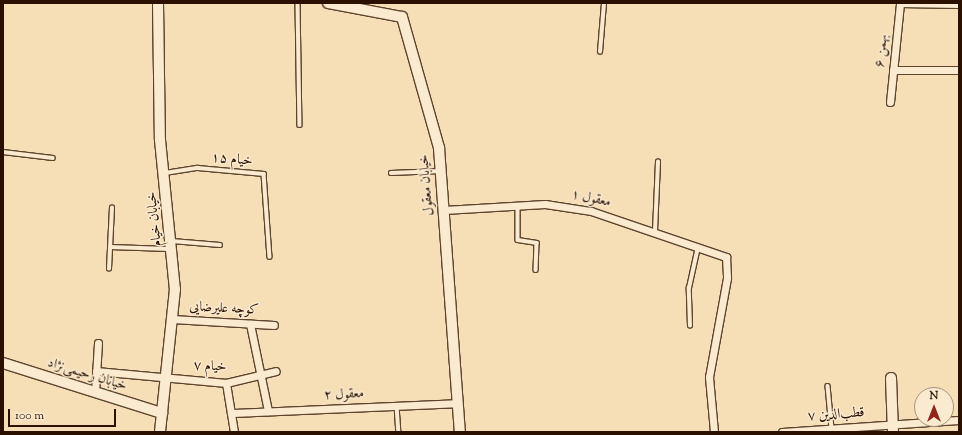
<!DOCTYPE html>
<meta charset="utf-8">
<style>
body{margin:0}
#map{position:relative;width:962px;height:435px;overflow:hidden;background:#f6deb7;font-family:"Sorts Mill Goudy",Amiri,serif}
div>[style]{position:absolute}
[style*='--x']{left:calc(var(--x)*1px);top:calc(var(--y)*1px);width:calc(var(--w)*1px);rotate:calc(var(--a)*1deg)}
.roads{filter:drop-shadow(1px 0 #5e442e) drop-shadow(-1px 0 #5e442e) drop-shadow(0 1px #5e442e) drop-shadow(0 -1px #5e442e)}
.lane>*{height:3.5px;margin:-1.75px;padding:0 1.75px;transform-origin:1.75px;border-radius:1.75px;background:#f9ead0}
.street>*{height:7px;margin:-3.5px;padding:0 3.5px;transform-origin:3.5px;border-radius:3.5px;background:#f9ead0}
.secondary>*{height:10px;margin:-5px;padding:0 5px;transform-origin:5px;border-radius:5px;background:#f9ead0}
span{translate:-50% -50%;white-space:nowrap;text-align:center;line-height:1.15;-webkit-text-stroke:3px #f9ead0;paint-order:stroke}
.street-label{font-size:14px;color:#2b1000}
.frame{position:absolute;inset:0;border:4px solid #2b1000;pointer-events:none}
.north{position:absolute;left:914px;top:387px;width:40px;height:40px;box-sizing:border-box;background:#f9ead0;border:1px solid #a7937d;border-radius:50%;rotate:0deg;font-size:11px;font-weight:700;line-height:16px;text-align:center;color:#2b1000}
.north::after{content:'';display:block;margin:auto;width:14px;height:18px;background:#8f2418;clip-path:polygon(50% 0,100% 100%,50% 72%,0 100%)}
.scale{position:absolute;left:8px;top:409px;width:108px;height:18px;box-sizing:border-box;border:2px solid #2b1000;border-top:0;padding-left:5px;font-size:12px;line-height:14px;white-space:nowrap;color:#2b1000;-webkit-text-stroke:3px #f9ead0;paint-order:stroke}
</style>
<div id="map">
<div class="roads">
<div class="lane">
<div style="--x:298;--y:3;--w:122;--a:89.1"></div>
<div style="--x:600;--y:52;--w:49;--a:-85.3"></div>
<div style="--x:3;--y:152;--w:50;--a:6.8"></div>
<div style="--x:165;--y:173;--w:33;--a:-9"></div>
<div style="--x:198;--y:168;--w:66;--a:5.2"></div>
<div style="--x:264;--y:174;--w:83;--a:85.9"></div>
<div style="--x:391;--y:173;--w:49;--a:-2.3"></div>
<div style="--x:518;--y:206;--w:34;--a:90"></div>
<div style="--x:518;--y:240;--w:19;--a:9"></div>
<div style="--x:537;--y:243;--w:27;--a:92"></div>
<div style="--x:655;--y:231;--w:69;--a:-87.5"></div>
<div style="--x:172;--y:241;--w:48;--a:4.8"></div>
<div style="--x:110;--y:247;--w:59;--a:1.9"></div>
<div style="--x:109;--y:269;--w:61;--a:-87.2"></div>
<div style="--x:690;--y:326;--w:38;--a:-92"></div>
<div style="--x:689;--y:288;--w:42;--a:-77.6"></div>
<div style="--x:828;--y:386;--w:42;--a:84.6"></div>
<div style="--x:397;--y:406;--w:26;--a:86"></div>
</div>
<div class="street">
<div style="--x:900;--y:3;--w:59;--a:1"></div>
<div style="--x:893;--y:70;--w:66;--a:0"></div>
<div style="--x:890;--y:102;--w:100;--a:-84.2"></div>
<div style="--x:444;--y:210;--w:101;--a:-3.4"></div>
<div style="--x:545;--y:204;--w:47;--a:8.7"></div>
<div style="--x:591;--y:211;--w:143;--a:18.8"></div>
<div style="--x:726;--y:257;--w:21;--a:87"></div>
<div style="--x:727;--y:278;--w:101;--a:100.3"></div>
<div style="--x:709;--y:377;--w:55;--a:84.8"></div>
<div style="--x:172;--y:319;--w:102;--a:3.4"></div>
<div style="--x:250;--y:324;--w:89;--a:78.3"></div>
<div style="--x:96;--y:371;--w:131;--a:5.3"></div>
<div style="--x:226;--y:383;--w:51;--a:-13.5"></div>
<div style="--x:226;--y:383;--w:50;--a:80.7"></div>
<div style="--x:95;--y:392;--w:49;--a:-86.5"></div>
<div style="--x:231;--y:413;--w:227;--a:-2.5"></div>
<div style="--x:782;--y:432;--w:177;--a:-3.9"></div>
</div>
<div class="secondary">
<div style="--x:158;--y:3;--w:137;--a:89.2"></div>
<div style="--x:160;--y:140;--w:150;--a:84.3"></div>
<div style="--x:175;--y:289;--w:144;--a:96"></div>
<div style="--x:328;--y:3;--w:75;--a:10.7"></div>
<div style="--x:402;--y:17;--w:136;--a:74.2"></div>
<div style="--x:439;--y:148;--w:285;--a:85.8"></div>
<div style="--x:3;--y:363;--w:167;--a:17.5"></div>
<div style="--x:891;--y:378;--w:54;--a:87.9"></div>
</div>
</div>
<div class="street-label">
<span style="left:882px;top:51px;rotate:-84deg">بهمن ۶</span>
<span style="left:232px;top:160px;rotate:5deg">خیام ۱۵</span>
<span style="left:427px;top:185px;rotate:-95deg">خیابان معقول</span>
<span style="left:591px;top:199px;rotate:12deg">معقول ۱</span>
<span style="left:155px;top:219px;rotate:-96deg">خیابان خیام</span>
<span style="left:224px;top:309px;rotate:3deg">کوچه علیرضایی</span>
<span style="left:210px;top:367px;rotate:2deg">خیام ۷</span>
<span style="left:87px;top:375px;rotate:17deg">خیابان رحیمی‌نژاد</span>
<span style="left:344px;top:395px;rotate:-3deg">معقول ۲</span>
<span style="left:836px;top:415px;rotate:-4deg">قطب‌الدین ۷</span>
</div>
<div class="frame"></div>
<div class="north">N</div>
<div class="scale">100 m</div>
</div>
